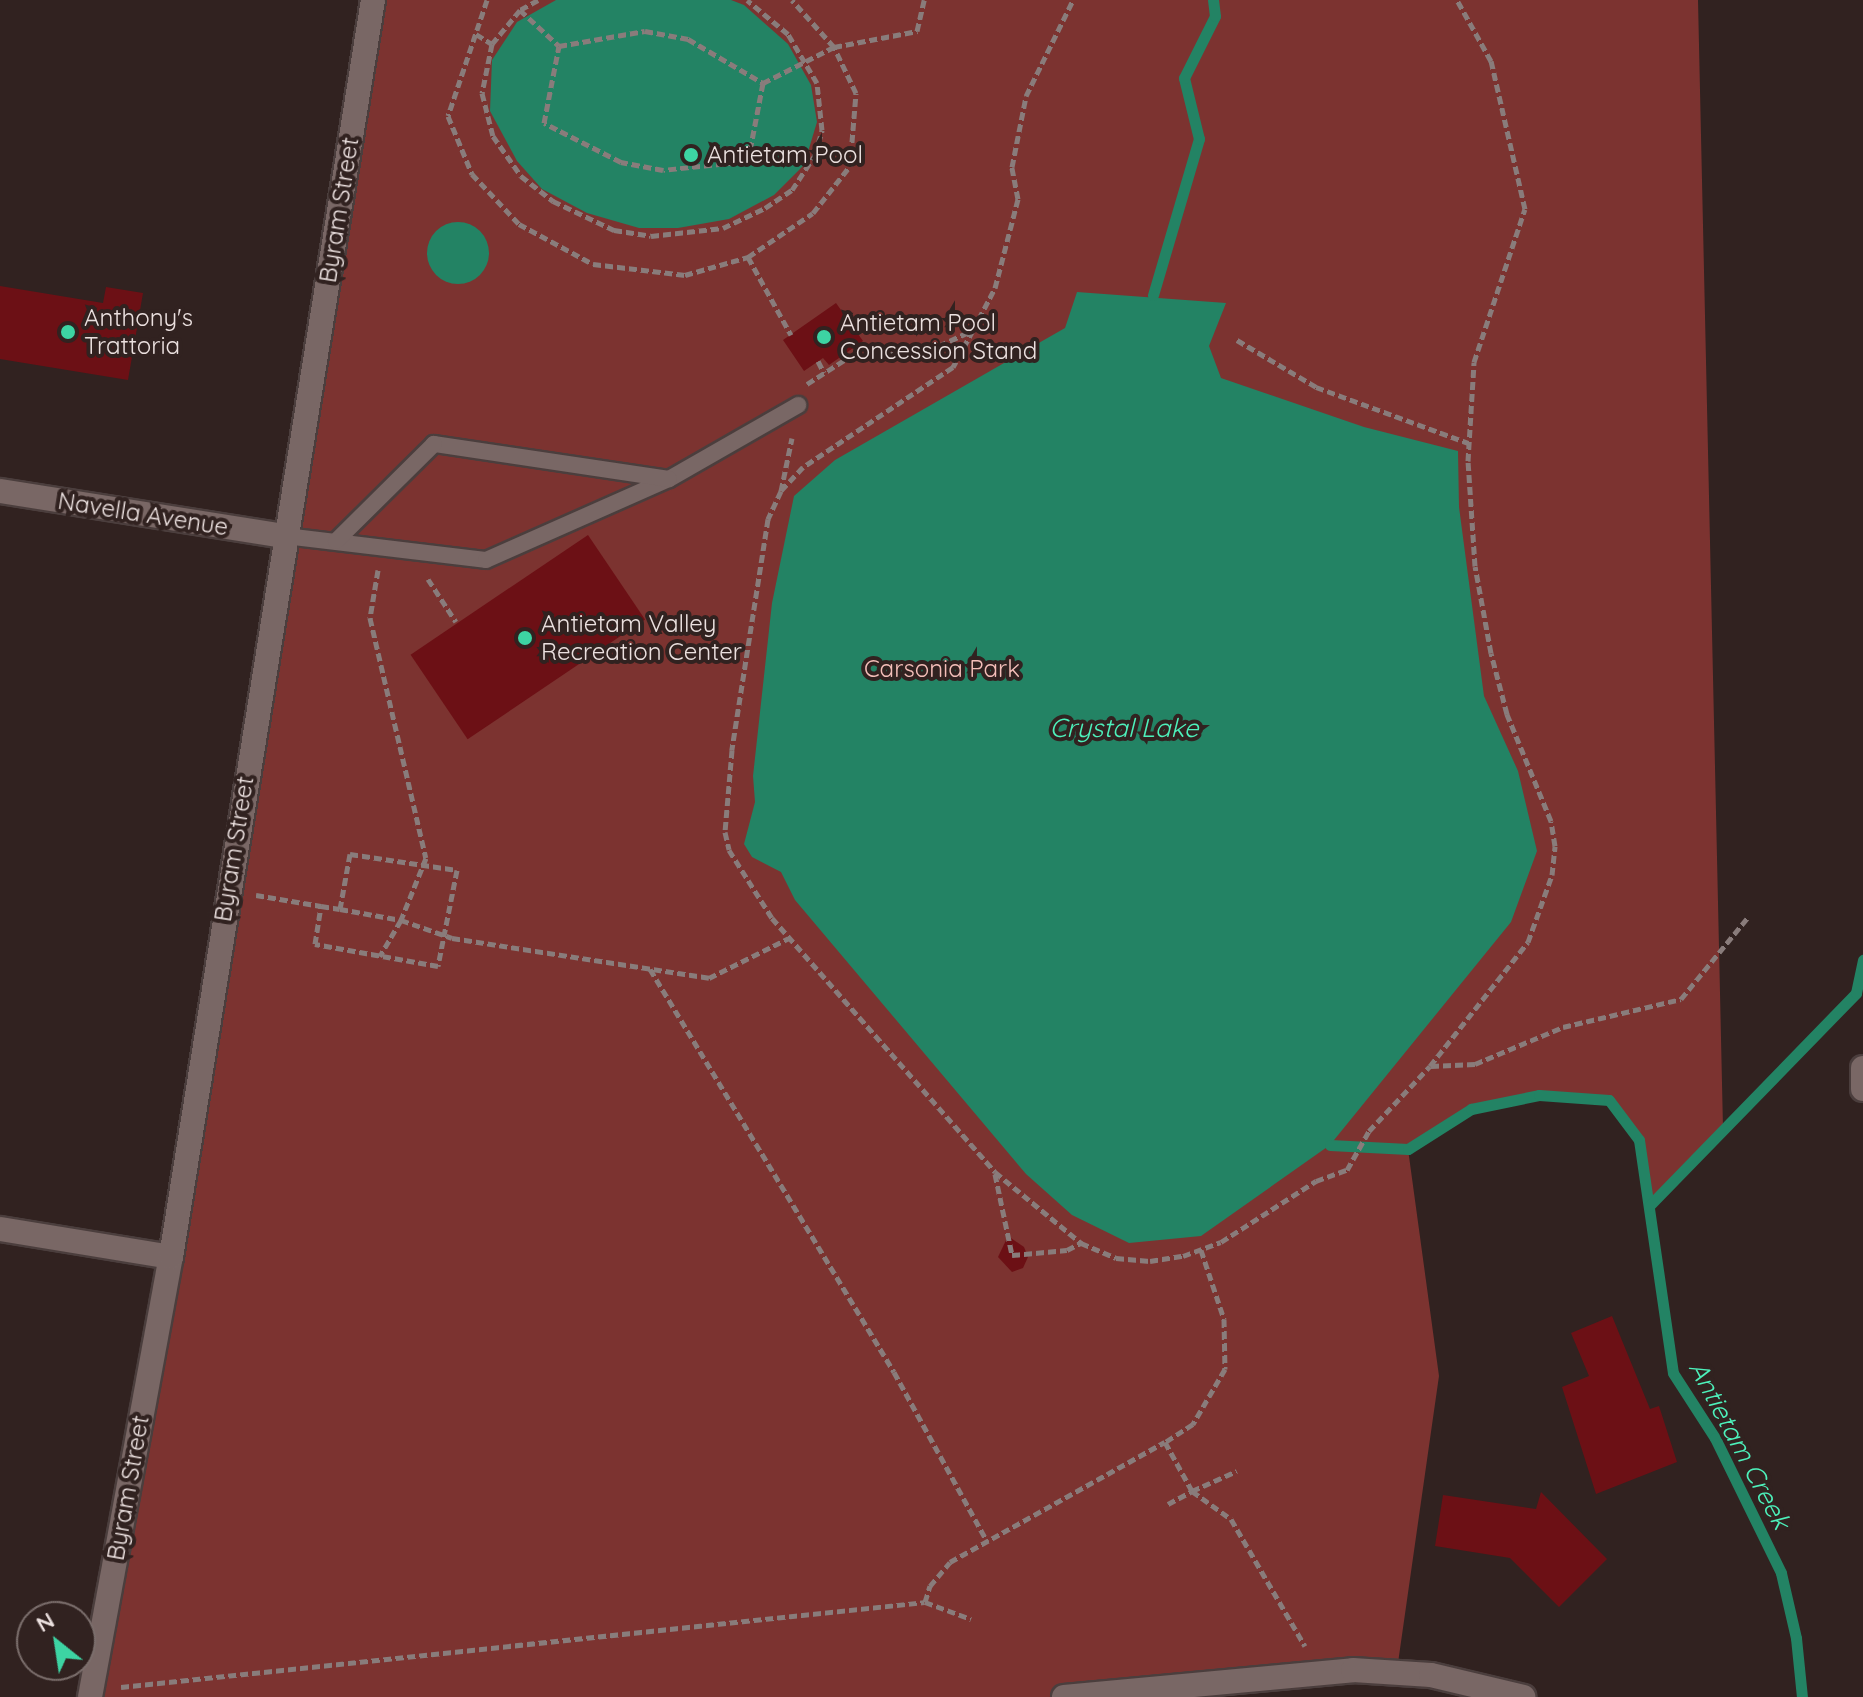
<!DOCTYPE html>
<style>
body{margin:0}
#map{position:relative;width:1863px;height:1697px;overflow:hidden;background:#312220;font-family:Quicksand,sans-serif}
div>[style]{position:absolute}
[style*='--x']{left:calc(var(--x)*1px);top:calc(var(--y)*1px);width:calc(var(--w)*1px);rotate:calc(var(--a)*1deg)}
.green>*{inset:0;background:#7c3330}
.water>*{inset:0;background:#238364}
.round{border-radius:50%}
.stream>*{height:11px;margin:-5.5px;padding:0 5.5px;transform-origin:5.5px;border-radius:5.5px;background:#238364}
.building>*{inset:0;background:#6c1015;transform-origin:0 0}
.path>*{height:5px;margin-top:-2.5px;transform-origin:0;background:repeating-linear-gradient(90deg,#897c7b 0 8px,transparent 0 12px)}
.roads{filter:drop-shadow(2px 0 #4b3e3d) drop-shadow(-2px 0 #4b3e3d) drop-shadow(0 2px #4b3e3d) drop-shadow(0 -2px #4b3e3d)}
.service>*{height:16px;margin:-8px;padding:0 8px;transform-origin:8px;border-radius:8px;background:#796765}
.minor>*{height:24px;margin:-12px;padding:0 12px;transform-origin:12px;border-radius:12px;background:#796765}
.tertiary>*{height:24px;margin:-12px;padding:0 12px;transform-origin:12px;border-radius:12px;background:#796765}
.dots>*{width:22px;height:22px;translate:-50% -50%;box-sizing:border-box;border:4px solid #312220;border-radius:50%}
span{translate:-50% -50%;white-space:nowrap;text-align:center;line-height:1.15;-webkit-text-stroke:8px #312220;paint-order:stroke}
.poi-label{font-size:24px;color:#ebe0df}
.left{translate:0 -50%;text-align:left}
.street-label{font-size:24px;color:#ebe0df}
.park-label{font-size:24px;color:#f4bfb9}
.water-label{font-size:26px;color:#4df1bb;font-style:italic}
.north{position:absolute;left:16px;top:1601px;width:80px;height:80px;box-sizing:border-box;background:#312220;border:2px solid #7b6e6c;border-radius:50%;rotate:330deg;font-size:22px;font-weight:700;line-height:32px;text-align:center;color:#ebe0df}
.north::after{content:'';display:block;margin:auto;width:28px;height:36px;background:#3dd4a3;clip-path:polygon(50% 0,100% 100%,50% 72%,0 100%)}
</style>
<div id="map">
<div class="green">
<div style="clip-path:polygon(373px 0,1698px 0,1723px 1128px,1649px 1206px,1639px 1140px,1608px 1100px,1539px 1095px,1471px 1109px,1408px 1149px,1439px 1376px,1397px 1670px,1067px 1697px,90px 1697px)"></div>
</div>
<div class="water">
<div style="clip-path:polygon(556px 0,731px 0,744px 5px,788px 44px,811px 85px,817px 122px,804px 165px,774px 195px,729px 219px,678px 228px,639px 228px,587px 213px,542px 189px,517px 161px,490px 111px,492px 60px,517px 22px)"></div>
<div class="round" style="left:427px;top:222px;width:62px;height:62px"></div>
<div style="clip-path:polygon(1077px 292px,1226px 303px,1209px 346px,1221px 378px,1364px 427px,1458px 451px,1459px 507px,1484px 696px,1518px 771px,1537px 851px,1511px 922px,1330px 1145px,1201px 1236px,1129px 1243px,1072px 1215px,1026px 1174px,795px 900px,781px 872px,752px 857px,744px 844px,755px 802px,753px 776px,772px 603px,794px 496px,835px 460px,1065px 328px)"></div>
</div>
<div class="stream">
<div style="--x:1153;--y:295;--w:163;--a:-73.6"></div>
<div style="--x:1199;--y:139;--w:63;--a:-103.8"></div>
<div style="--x:1184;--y:78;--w:69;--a:-63.4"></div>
<div style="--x:1215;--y:16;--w:16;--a:-97"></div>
<div style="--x:1330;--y:1145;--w:78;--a:2.9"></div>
<div style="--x:1408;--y:1149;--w:75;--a:-32.4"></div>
<div style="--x:1471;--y:1109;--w:69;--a:-11.6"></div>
<div style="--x:1539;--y:1095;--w:70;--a:4.1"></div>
<div style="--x:1609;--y:1100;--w:50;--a:53.1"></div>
<div style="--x:1639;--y:1140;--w:235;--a:81.7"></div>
<div style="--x:1673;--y:1373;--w:77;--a:57.1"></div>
<div style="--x:1715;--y:1438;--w:150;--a:63.9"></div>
<div style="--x:1781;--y:1573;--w:67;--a:77"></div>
<div style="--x:1796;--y:1638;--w:59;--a:84.2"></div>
<div style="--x:1649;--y:1206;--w:297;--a:-45.8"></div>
<div style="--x:1856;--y:993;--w:34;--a:-78"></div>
</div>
<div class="building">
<div style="clip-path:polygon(0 286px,103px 303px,106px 287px,143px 293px,128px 380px,0 359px)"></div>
<div style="clip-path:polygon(836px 303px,863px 341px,829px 365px,823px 358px,804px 371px,783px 340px)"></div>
<div style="left:588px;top:535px;width:102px;height:214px;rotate:56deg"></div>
<div style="clip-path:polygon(1008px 1236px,1024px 1247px,1028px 1257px,1023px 1268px,1012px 1272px,998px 1257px)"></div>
<div style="clip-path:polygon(1612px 1316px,1650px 1409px,1659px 1406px,1677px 1462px,1596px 1494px,1562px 1387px,1589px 1376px,1571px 1333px)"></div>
<div style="clip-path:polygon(1541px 1492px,1607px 1559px,1559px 1607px,1510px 1558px,1435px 1546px,1443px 1495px,1536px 1509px)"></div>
</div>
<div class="path">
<div style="--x:487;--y:0;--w:122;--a:108.6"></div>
<div style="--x:448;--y:116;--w:63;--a:67.5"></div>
<div style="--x:472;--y:174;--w:69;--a:46.8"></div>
<div style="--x:519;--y:224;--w:84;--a:28.4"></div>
<div style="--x:593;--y:264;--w:93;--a:6.8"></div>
<div style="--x:685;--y:275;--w:66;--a:-15.9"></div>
<div style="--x:748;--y:257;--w:78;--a:-34.1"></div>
<div style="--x:813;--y:213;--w:60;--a:-51.8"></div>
<div style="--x:850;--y:166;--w:73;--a:-85.3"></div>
<div style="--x:856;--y:93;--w:51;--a:-115.6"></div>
<div style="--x:834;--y:47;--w:63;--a:-131.8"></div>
<div style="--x:538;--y:0;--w:21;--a:151"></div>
<div style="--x:520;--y:10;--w:44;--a:129.5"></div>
<div style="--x:492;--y:44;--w:50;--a:101.5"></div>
<div style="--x:482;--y:93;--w:44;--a:75.7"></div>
<div style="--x:493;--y:136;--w:49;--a:55"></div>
<div style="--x:521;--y:176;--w:41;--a:38"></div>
<div style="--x:553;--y:201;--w:68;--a:25.4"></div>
<div style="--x:614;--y:230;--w:37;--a:9"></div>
<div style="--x:651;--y:236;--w:72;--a:-6.3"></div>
<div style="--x:723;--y:228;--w:47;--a:-25.5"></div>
<div style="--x:765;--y:208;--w:32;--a:-34"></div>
<div style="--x:792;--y:190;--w:42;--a:-56.7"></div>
<div style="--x:815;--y:155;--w:26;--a:-74"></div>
<div style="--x:822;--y:130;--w:47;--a:-96.1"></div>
<div style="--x:817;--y:83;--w:57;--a:-120.6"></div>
<div style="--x:788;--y:34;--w:53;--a:-140.3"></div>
<div style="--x:520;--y:10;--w:53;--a:42.7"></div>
<div style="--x:645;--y:31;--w:44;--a:10.5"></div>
<div style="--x:688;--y:39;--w:87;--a:30.4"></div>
<div style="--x:763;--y:83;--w:79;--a:100.9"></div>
<div style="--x:748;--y:161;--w:85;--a:174"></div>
<div style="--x:663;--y:170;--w:43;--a:-169.2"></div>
<div style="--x:621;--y:162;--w:86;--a:-153.1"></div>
<div style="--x:544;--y:123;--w:78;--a:-79"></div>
<div style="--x:559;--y:46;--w:87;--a:-9.9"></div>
<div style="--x:476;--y:34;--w:19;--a:32"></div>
<div style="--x:763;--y:83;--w:80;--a:-26.9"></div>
<div style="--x:834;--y:47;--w:85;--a:-10.9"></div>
<div style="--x:917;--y:31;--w:32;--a:-77"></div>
<div style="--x:748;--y:257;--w:89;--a:61.1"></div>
<div style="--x:973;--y:330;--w:42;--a:118.4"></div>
<div style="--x:953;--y:367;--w:180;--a:146.3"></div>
<div style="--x:803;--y:467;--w:33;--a:133"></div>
<div style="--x:781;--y:491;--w:31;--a:115"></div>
<div style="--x:768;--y:519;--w:234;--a:98.9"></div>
<div style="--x:732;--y:750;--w:82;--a:94.9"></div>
<div style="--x:725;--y:832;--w:18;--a:77"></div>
<div style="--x:729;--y:850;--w:80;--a:57.7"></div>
<div style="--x:772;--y:918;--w:338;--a:48.7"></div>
<div style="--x:995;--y:1172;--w:112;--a:39.5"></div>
<div style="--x:1081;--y:1243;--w:38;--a:23"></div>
<div style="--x:1116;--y:1258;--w:34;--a:5"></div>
<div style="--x:1150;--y:1261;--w:33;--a:-9"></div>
<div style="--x:1183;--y:1256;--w:40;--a:-20.2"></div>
<div style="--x:1221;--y:1242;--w:113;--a:-32.7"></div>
<div style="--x:1316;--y:1181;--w:33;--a:-20"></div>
<div style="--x:1347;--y:1170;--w:45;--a:-60.6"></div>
<div style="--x:1369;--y:1131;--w:89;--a:-46.8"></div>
<div style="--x:1430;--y:1066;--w:158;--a:-51.7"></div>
<div style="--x:1528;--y:942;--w:71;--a:-70.3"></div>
<div style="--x:1552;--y:875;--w:29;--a:-84"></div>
<div style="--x:1555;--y:846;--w:25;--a:-99"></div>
<div style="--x:1551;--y:821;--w:116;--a:-112.4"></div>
<div style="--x:1507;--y:714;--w:63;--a:-104.7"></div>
<div style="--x:1491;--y:653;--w:88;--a:-100.4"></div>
<div style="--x:1475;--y:566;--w:105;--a:-93.8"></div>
<div style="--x:1468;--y:461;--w:99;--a:-86.5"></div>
<div style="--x:1474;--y:362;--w:161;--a:-71.6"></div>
<div style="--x:1525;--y:209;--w:152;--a:-102.9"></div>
<div style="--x:1491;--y:61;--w:70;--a:-119.1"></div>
<div style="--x:1237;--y:340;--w:92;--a:30.7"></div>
<div style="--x:1316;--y:387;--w:162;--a:20.2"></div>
<div style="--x:818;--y:361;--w:13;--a:63"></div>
<div style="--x:807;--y:384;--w:50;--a:-32.7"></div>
<div style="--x:849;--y:357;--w:79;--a:-4.3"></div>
<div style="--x:928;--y:351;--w:50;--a:-25"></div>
<div style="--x:973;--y:330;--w:47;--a:-62.4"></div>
<div style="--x:995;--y:288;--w:92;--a:-75.5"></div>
<div style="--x:1018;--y:199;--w:33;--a:-101"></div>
<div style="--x:1012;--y:167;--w:72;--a:-78.8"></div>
<div style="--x:1026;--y:96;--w:107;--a:-63.9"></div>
<div style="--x:781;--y:491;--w:54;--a:-78.3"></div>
<div style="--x:378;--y:570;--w:49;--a:99.5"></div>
<div style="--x:370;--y:618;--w:246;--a:76.9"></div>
<div style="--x:426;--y:858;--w:67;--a:112"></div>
<div style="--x:401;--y:920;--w:42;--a:120.3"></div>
<div style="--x:428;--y:579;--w:51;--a:56.9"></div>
<div style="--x:256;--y:895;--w:66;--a:9.6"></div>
<div style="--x:321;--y:906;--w:19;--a:9"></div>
<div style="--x:340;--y:909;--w:56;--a:-79.7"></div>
<div style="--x:350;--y:854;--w:108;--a:8.5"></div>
<div style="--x:457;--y:870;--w:98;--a:101.2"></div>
<div style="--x:438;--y:966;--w:125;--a:-169.9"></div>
<div style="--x:315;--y:944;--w:38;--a:-81"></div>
<div style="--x:340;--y:909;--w:62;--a:10.2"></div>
<div style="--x:401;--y:920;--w:54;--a:19.4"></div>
<div style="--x:452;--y:938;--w:260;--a:8.8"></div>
<div style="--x:709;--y:978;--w:89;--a:-26.6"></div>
<div style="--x:650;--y:969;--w:471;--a:58.8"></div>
<div style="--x:894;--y:1372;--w:193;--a:61.2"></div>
<div style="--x:1431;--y:1066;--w:44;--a:-2.6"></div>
<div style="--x:1475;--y:1064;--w:95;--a:-22.8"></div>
<div style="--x:1563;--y:1027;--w:121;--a:-13.3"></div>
<div style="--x:1681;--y:999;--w:106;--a:-50.7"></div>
<div style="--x:995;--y:1174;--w:83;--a:78.1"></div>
<div style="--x:1012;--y:1255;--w:55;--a:-5.2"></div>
<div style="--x:1067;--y:1250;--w:16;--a:-27"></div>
<div style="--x:1201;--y:1250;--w:73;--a:71.6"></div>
<div style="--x:1224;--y:1319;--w:50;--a:88.9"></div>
<div style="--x:1225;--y:1369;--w:64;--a:120.2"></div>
<div style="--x:1193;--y:1424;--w:33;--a:147"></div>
<div style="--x:1165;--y:1442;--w:56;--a:61.1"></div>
<div style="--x:1192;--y:1491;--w:49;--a:-24"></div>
<div style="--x:1168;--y:1504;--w:27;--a:-28"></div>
<div style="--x:1192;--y:1491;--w:48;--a:35.7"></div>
<div style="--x:1231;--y:1519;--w:147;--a:59.8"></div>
<div style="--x:925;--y:1602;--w:49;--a:20.3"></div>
<div style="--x:121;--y:1687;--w:808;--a:-6.03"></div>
<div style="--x:925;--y:1602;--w:17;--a:-73"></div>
<div style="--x:930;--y:1586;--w:31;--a:-50"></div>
<div style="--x:950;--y:1562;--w:246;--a:-29.2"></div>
</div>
<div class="roads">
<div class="service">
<div style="--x:669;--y:479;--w:149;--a:-29.8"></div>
<div style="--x:285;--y:536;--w:202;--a:6.8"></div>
<div style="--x:486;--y:560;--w:200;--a:-23.9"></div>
<div style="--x:669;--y:479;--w:238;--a:-171.5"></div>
<div style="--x:434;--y:444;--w:138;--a:135.3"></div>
</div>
<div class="minor">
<div style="--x:0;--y:491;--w:289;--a:9"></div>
<div style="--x:0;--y:1229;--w:173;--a:9.3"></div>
<div style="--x:90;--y:1697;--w:447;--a:-79.6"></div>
<div style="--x:171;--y:1257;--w:1273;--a:-80.87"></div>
</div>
<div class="tertiary">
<div style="--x:1863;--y:1068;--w:21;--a:90"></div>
<div style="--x:1064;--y:1697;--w:290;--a:-5.3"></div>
<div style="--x:1353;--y:1670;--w:78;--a:3.7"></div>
<div style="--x:1431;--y:1675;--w:95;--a:13.4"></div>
</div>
</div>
<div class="dots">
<div style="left:691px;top:155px;background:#3dd4a3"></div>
<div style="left:68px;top:332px;background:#3dd4a3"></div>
<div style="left:824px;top:337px;background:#3dd4a3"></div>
<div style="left:525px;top:638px;background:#3dd4a3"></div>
</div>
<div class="poi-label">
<span class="left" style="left:707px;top:155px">Antietam Pool</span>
<span class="left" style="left:84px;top:332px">Anthony's<br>Trattoria</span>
<span class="left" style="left:840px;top:337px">Antietam Pool<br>Concession Stand</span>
<span class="left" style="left:541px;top:638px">Antietam Valley<br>Recreation Center</span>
</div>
<div class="street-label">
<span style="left:339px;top:210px;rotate:-81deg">Byram Street</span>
<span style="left:143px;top:514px;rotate:9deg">Navella Avenue</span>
<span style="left:234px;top:849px;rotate:-81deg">Byram Street</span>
<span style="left:128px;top:1488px;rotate:-80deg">Byram Street</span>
</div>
<div class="park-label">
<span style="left:942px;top:669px">Carsonia Park</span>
</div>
<div class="water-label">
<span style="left:1124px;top:728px">Crystal Lake</span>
<span style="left:1740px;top:1445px;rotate:62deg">Antietam Creek</span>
</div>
<div class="north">N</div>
</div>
